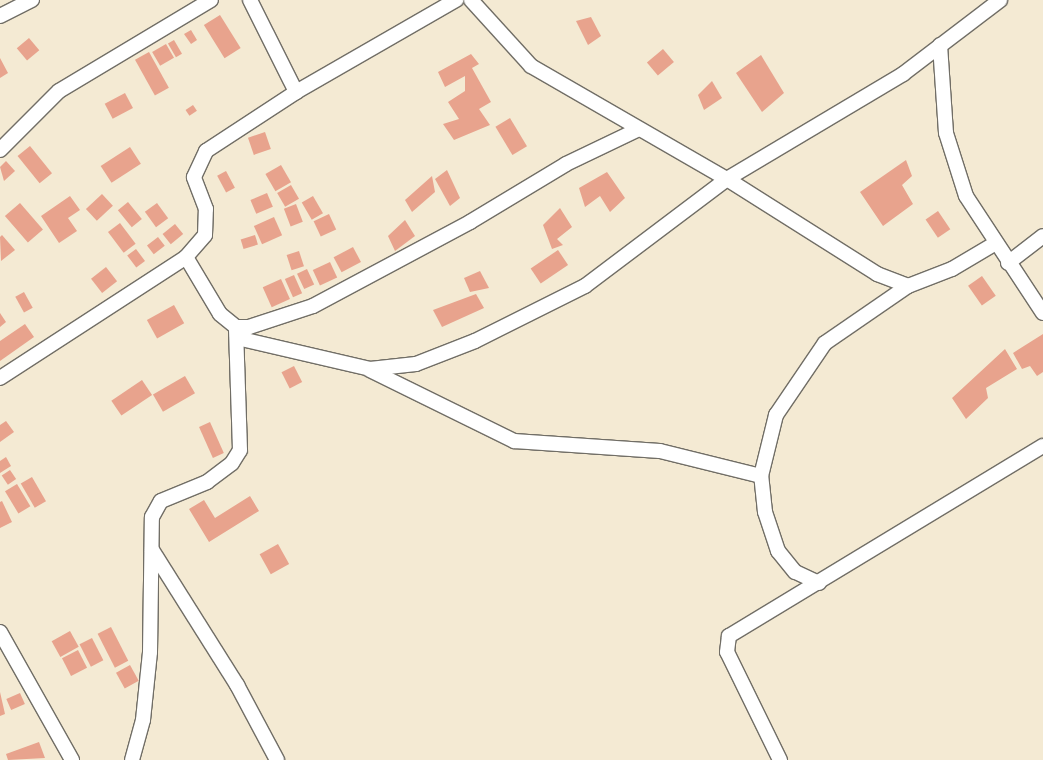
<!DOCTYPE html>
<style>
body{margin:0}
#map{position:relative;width:1043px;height:760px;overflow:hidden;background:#f4ead3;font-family:"Comic Neue",sans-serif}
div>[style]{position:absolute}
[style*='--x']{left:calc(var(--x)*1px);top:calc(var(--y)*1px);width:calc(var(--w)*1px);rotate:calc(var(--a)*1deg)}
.building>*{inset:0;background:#e8a38d;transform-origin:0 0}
.roads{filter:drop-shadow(1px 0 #716e66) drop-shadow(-1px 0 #716e66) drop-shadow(0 1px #716e66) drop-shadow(0 -1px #716e66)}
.minor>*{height:14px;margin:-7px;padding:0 7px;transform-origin:7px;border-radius:7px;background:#fff}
span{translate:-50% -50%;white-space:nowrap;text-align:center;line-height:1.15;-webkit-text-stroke:4px #fbf7ec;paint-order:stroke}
</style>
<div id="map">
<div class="building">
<div style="left:220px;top:15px;width:39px;height:19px;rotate:58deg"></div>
<div style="clip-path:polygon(591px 17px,601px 36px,588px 45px,576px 21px)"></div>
<div style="clip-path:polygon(191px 30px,197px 40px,191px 44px,184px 34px)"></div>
<div style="left:29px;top:38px;width:16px;height:16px;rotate:50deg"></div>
<div style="left:174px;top:40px;width:16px;height:7px;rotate:60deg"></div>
<div style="left:166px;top:44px;width:16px;height:16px;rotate:60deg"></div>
<div style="left:663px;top:49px;width:17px;height:21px;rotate:50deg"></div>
<div style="left:149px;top:52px;width:41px;height:16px;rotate:61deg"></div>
<div style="clip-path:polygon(471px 54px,479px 64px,472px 68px,491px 102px,479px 109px,490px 125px,454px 140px,443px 124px,459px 119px,448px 102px,465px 91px,465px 76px,445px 87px,438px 72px)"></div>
<div style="clip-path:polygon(761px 55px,784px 93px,762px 112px,736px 73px)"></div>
<div style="clip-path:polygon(0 58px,8px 73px,0 78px)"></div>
<div style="clip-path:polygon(712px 81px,722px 98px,704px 110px,698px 95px)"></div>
<div style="left:125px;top:93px;width:17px;height:23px;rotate:62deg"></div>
<div style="left:193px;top:105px;width:7px;height:9px;rotate:56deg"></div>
<div style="left:510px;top:118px;width:33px;height:17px;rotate:59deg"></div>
<div style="left:265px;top:132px;width:18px;height:18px;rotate:71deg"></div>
<div style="left:30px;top:146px;width:35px;height:16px;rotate:51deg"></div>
<div style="left:130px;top:147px;width:20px;height:35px;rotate:57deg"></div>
<div style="clip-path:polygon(906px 160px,912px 176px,902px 185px,913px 204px,883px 226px,860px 192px)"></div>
<div style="clip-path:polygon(6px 161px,15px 171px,4px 181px,0 167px)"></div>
<div style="left:281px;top:165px;width:20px;height:18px;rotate:60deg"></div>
<div style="clip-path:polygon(447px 170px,460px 198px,450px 206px,435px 179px)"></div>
<div style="left:226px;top:171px;width:19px;height:10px;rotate:62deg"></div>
<div style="clip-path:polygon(607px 172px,625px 198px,610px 212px,600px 196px,585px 207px,579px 188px)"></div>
<div style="clip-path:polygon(432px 176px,435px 192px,412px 212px,405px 200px)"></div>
<div style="left:291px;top:185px;width:16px;height:16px;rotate:60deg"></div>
<div style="left:267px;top:193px;width:15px;height:18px;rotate:67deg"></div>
<div style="left:102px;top:194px;width:16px;height:22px;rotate:47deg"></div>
<div style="clip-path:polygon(70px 196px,80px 210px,68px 218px,77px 231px,59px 243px,41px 216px)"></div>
<div style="left:313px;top:196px;width:20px;height:13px;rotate:60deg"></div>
<div style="left:128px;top:202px;width:22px;height:13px;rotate:51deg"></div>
<div style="left:20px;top:203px;width:35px;height:20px;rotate:49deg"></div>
<div style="left:157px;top:203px;width:19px;height:15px;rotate:54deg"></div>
<div style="left:296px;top:204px;width:19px;height:13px;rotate:69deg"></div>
<div style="clip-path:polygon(560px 208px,572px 227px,557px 239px,563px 245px,552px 249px,543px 225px)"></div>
<div style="left:938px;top:211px;width:22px;height:15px;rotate:56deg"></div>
<div style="left:329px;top:214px;width:17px;height:17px;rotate:65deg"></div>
<div style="left:274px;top:217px;width:20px;height:22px;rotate:66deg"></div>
<div style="clip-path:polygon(405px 220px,415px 236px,395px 251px,388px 236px)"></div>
<div style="left:120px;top:223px;width:26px;height:15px;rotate:53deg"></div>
<div style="left:175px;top:224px;width:13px;height:16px;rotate:51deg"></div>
<div style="clip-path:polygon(2px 235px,15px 250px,1px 261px,0 237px)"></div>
<div style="left:255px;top:235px;width:10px;height:15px;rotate:73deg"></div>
<div style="left:158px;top:237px;width:11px;height:14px;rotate:52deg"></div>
<div style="left:353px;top:247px;width:17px;height:22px;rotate:62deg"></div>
<div style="left:136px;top:249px;width:15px;height:11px;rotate:53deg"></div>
<div style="left:558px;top:250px;width:18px;height:33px;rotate:56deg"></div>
<div style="left:299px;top:251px;width:16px;height:13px;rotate:72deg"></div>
<div style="left:330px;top:262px;width:17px;height:19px;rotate:65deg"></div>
<div style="left:106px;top:267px;width:18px;height:19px;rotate:52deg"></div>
<div style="left:307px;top:269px;width:17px;height:11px;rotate:65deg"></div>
<div style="clip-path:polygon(480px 271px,489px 288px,470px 292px,464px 278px)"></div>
<div style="left:294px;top:275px;width:20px;height:10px;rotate:66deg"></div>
<div style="left:982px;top:276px;width:24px;height:17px;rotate:55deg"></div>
<div style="left:281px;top:279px;width:22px;height:20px;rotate:66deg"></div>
<div style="left:24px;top:292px;width:18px;height:10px;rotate:61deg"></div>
<div style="clip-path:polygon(476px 294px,484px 308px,442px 327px,433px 310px)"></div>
<div style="left:174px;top:305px;width:21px;height:31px;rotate:61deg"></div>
<div style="clip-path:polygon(0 313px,6px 322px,0 327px)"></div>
<div style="clip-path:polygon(25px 324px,34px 337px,0 361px,0 341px)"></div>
<div style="clip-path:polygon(1043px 334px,1043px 372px,1037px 376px,1030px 366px,1022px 369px,1013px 353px)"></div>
<div style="clip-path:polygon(1005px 349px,1017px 369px,986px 388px,988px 398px,966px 419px,952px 398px)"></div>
<div style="left:294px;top:366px;width:18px;height:14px;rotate:63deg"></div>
<div style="left:185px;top:376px;width:20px;height:37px;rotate:60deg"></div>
<div style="left:142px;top:380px;width:18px;height:37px;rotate:56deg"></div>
<div style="clip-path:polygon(6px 421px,14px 432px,0 442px,0 425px)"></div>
<div style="left:210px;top:422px;width:34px;height:12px;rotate:66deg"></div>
<div style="clip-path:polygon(6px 457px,11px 466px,0 473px,0 461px)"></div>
<div style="left:10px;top:470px;width:11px;height:10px;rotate:56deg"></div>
<div style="left:32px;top:477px;width:28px;height:13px;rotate:60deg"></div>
<div style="left:17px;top:484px;width:26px;height:14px;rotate:59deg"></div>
<div style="clip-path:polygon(250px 496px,259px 511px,209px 542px,189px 509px,204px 500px,215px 518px)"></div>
<div style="clip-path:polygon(2px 501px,12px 522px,0 528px,0 502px)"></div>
<div style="left:278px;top:544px;width:23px;height:21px;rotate:61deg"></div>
<div style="left:111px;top:627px;width:38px;height:15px;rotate:63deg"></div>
<div style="left:70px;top:631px;width:18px;height:21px;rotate:61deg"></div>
<div style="left:92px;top:638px;width:25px;height:14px;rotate:63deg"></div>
<div style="left:78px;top:650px;width:20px;height:18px;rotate:63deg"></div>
<div style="left:130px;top:665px;width:18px;height:16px;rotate:61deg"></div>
<div style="clip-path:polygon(0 692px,5px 714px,0 716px)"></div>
<div style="left:20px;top:693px;width:12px;height:15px;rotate:66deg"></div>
<div style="clip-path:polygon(39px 742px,45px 758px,8px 760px,6px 754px)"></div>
</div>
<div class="roads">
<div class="minor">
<div style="--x:250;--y:0;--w:103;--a:63.4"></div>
<div style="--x:471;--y:0;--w:89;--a:47.7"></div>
<div style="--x:531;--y:66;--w:226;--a:30"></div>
<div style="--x:727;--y:179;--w:178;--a:32.3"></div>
<div style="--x:877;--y:274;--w:33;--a:21"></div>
<div style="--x:908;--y:286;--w:47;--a:-21.1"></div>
<div style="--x:952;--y:269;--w:51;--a:-30.6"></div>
<div style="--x:0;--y:16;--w:36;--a:-27"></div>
<div style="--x:940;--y:45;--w:88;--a:86.1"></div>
<div style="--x:946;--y:133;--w:66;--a:72.4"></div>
<div style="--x:966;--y:196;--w:140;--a:56.7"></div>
<div style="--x:0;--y:150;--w:83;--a:-45"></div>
<div style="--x:59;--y:91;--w:177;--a:-30.9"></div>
<div style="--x:186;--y:257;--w:66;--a:59.2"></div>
<div style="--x:220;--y:314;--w:21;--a:39"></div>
<div style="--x:236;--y:327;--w:13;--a:0"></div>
<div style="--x:249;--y:327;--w:67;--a:-18.2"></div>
<div style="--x:313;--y:306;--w:178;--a:-28.1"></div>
<div style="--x:470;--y:222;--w:112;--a:-31.1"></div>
<div style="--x:566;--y:164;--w:81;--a:-25.6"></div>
<div style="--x:1008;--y:263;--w:44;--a:-37.6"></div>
<div style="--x:237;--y:338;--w:137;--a:13.1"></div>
<div style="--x:370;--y:369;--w:46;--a:-6.2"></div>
<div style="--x:416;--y:364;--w:63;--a:-21.3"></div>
<div style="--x:475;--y:341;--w:123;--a:-26.6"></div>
<div style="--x:585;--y:286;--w:178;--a:-37"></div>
<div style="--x:727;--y:179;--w:205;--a:-30.8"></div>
<div style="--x:903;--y:74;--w:122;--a:-37.3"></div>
<div style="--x:370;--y:370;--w:161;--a:26.2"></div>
<div style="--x:514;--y:441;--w:146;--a:3.9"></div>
<div style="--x:660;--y:451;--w:104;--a:13.9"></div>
<div style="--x:0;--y:378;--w:222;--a:-33"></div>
<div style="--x:186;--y:257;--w:29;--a:-49"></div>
<div style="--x:205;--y:235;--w:26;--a:-88"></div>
<div style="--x:206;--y:209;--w:34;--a:-111"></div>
<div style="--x:194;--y:177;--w:29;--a:-65"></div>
<div style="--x:206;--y:151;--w:108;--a:-33.2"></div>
<div style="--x:296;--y:92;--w:185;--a:-29.9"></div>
<div style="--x:152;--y:550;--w:160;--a:57.8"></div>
<div style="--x:237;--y:685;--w:85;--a:61.9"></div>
<div style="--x:819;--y:583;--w:26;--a:-155"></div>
<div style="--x:795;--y:572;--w:27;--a:-129"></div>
<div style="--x:778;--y:551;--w:41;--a:-108.4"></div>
<div style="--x:765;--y:512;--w:36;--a:-96"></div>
<div style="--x:761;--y:476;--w:63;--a:-76.2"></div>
<div style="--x:776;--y:415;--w:87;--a:-55.8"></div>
<div style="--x:825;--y:343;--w:101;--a:-34.5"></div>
<div style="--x:0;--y:632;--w:147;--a:60.6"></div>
<div style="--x:132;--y:760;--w:41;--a:-74.6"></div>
<div style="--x:143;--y:720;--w:68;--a:-84.1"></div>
<div style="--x:150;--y:652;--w:135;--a:-89.2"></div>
<div style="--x:152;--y:517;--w:18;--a:-61"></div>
<div style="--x:161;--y:501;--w:50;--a:-22.4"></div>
<div style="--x:207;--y:482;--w:31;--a:-37"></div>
<div style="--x:232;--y:463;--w:15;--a:-58"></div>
<div style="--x:240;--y:450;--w:120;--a:-91.9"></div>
<div style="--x:780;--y:760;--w:120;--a:-116.1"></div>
<div style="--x:727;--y:652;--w:16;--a:-83"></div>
<div style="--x:729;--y:636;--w:367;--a:-31.2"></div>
</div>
</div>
</div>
